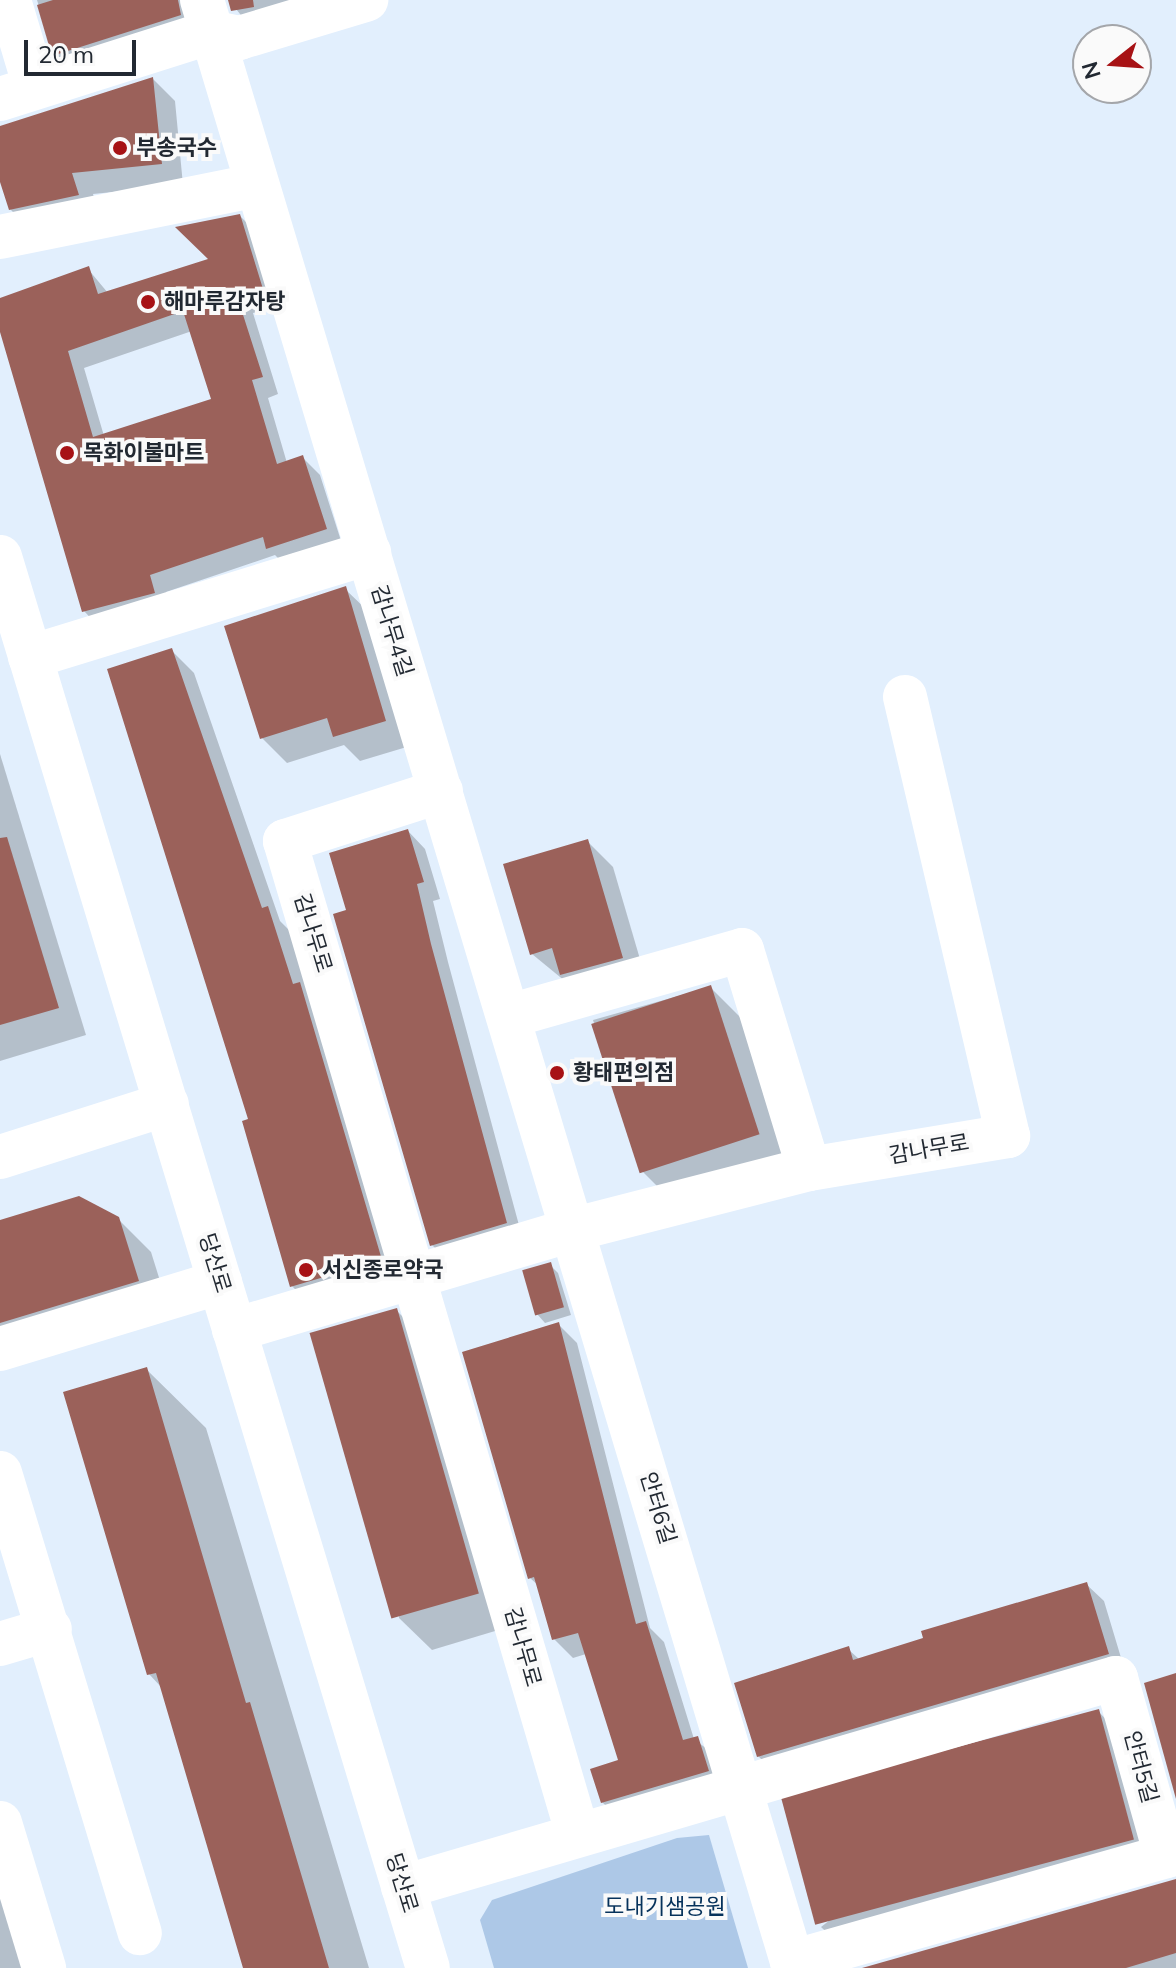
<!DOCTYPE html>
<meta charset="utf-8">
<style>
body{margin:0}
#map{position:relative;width:1176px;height:1968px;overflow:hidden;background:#e2effd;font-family:Mulish,"Noto Sans KR",sans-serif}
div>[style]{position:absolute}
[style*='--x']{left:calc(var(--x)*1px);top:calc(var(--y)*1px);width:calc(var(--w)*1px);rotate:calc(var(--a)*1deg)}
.green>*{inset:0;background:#adc8e7}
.shadow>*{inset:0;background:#0003}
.building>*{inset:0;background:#9b615a;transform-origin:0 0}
.minor>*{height:44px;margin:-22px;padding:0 22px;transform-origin:22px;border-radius:22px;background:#fff}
.dots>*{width:22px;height:22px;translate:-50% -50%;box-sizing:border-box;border:4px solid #fafafa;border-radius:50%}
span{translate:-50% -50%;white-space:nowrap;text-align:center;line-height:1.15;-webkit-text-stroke:8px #fafafa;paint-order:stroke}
.poi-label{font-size:22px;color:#222932;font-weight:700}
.left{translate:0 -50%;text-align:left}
.street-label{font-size:22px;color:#222932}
.park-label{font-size:22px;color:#06325b}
.north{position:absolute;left:1072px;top:24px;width:80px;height:80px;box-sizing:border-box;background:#fafafa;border:2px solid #a4a6aa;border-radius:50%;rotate:253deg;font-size:22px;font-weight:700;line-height:32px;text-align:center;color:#222932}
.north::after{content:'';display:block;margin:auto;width:28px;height:36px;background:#a71215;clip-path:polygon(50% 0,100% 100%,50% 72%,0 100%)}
.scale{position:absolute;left:24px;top:40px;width:112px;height:36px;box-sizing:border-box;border:4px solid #222932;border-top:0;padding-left:10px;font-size:24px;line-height:28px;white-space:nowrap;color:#222932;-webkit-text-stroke:6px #fafafa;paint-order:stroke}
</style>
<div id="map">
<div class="green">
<div style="clip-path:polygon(709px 1835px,748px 1968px,494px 1968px,480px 1920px,492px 1900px,677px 1838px)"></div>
</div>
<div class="shadow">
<div style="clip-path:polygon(37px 0,207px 0,197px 33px,71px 73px,54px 55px)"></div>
<div style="clip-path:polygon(229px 0,354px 0,251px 28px)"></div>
<div style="clip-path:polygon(153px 79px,175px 101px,183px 185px,93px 194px,100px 217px,32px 231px,10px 209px,0 175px,0 128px)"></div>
<div style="clip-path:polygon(evenodd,240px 216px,257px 233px,279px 306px,253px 313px,278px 394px,268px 398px,287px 463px,303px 458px,320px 475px,343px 547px,285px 565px,275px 555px,166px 592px,171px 610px,101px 629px,84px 611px,0 326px,0 300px,88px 269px,108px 293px,211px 260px,240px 216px,192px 331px,213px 400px,104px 436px,84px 368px,192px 331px)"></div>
<div style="clip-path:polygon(345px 589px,371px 614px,410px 746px,360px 761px,344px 745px,287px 763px,262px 738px)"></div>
<div style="clip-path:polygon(171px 650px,194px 673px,280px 921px,290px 931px,404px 1282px,314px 1309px,292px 1286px,251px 1120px)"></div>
<div style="clip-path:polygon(0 754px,86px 1035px,0 1061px)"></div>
<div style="clip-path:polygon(408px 831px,425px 849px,440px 899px,433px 901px,448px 962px,523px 1240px,449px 1262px,432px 1245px,348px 911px)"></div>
<div style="clip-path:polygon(587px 841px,613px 867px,647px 983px,588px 1000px,532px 954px)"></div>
<div style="clip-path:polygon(710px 987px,743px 1020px,790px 1166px,675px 1204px,642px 1171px,593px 1020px)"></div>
<div style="clip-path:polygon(118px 1219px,151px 1252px,170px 1313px,0 1369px,0 1223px)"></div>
<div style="clip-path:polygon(550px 1265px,558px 1273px,571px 1315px,545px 1323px,537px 1314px)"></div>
<div style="clip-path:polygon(396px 1310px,429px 1343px,512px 1626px,432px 1650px,399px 1618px)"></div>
<div style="clip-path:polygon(559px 1325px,577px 1343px,650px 1628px,664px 1642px,694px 1739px,716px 1756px,726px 1790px,621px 1820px,602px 1802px,620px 1762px,586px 1654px,573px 1658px,554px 1639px,539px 1586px,530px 1578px)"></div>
<div style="clip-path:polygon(147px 1370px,206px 1428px,369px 1968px,246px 1968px,162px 1688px,149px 1674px)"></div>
<div style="clip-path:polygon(1086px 1584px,1104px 1601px,1125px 1671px,776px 1773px,758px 1756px,848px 1649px,860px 1660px)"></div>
<div style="clip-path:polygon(1098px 1711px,1115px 1729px,1151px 1856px,839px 1944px,821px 1927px)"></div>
<div style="clip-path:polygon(1176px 1882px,1176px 1968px,870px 1968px)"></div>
<div style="clip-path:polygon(0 1885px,24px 1968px,0 1968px)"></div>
</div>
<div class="building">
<div style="clip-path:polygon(53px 0,178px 0,181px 15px,52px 56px,37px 5px)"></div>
<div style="clip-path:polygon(228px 0,253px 0,254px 7px,231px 11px)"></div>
<div style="clip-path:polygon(153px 77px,162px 164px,72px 173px,79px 195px,9px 210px,0 182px,0 126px)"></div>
<div style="clip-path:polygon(evenodd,240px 214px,263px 289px,237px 296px,263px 377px,252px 380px,277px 464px,303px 455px,327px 529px,266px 549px,263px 537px,150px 575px,155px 593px,82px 612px,0 332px,0 298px,89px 266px,98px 294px,208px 259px,175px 227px,240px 214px,183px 311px,211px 399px,93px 437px,68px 351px,183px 311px)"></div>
<div style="clip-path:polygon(346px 586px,386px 721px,333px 737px,327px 718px,260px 739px,224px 626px)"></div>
<div style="clip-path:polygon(172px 648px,262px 908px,268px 906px,293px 984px,300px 982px,382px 1260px,290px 1287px,242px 1121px,248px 1119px,107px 669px)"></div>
<div style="clip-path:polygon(408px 829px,424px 882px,417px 884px,431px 944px,507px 1223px,430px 1246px,333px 914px,346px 910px,329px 853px)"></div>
<div style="clip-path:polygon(7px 837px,59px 1008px,0 1025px,0 838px)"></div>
<div style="clip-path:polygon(588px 839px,623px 958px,560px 975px,552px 948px,530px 955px,503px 864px)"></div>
<div style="left:711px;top:985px;width:157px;height:126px;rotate:72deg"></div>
<div style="clip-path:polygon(79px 1196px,119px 1217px,139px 1281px,0 1323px,0 1220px)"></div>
<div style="left:551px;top:1262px;width:47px;height:30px;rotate:74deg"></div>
<div style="left:397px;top:1308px;width:297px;height:91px;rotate:74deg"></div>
<div style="clip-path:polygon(559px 1322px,636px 1624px,646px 1621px,683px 1740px,698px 1736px,709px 1771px,601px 1803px,590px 1769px,618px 1760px,578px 1633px,552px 1640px,534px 1577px,528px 1579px,462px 1352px)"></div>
<div style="clip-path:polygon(147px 1367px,246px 1703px,250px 1702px,329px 1968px,243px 1968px,156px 1673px,147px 1675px,63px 1392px)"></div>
<div style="clip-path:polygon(1087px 1582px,1109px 1654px,757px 1757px,734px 1683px,849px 1646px,853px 1660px,923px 1638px,921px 1631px)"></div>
<div style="clip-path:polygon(1176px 1673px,1176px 1799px,1144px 1683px)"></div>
<div style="left:1099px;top:1709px;width:135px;height:330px;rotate:75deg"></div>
<div style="clip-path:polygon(1176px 1879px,1176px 1953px,1126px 1968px,862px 1968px)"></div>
</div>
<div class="minor">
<div style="--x:9;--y:0;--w:91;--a:73.4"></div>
<div style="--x:202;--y:0;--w:2055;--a:73.26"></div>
<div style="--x:211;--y:32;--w:29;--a:12"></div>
<div style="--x:239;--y:38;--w:133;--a:-16.7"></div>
<div style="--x:0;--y:99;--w:221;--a:-17.6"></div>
<div style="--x:0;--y:237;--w:262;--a:-11.4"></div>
<div style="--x:0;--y:557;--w:1474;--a:73.13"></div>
<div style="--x:30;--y:657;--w:355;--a:-17.1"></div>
<div style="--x:441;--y:791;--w:164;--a:162.2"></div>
<div style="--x:285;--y:841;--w:1036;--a:73.58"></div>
<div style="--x:509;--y:1016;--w:242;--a:-15.8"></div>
<div style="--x:742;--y:950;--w:229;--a:73"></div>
<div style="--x:0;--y:1157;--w:175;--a:-17.6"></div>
<div style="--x:234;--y:1330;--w:356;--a:-16.5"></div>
<div style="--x:575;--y:1229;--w:242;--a:-14.4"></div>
<div style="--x:809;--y:1169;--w:202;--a:-9.4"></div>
<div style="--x:1008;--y:1136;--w:451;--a:-103.2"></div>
<div style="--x:0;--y:1349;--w:230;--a:-16.9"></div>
<div style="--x:0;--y:1473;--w:481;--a:73.1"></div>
<div style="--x:0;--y:1644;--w:52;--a:-16.7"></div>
<div style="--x:0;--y:1823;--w:152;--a:73.1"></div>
<div style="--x:403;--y:1887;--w:743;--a:-16.34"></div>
<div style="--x:1116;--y:1678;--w:185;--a:74.3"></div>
<div style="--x:792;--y:1962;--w:399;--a:-15.8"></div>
</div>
<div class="dots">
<div style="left:120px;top:148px;background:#a71215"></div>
<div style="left:148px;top:302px;background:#a71215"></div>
<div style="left:67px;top:453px;background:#a71215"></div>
<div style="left:557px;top:1073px;background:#a71215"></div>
<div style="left:306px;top:1270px;background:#a71215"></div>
</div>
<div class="poi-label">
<span class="left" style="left:136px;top:148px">부송국수</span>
<span class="left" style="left:164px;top:302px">해마루감자탕</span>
<span class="left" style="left:83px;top:453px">목화이불마트</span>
<span class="left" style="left:573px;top:1073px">황태편의점</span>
<span class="left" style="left:322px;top:1270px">서신종로약국</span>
</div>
<div class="street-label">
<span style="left:392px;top:631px;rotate:73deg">감나무4길</span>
<span style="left:313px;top:933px;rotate:73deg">감나무로</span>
<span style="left:929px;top:1149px;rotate:-10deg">감나무로</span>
<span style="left:215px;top:1263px;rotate:73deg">당산로</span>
<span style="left:658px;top:1508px;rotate:73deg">안터6길</span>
<span style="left:523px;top:1647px;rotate:74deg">감나무로</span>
<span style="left:1141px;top:1767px;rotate:75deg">안터5길</span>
<span style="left:402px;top:1883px;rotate:73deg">당산로</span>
</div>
<div class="park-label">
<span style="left:665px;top:1907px">도내기샘공원</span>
</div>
<div class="north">N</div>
<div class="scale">20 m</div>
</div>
